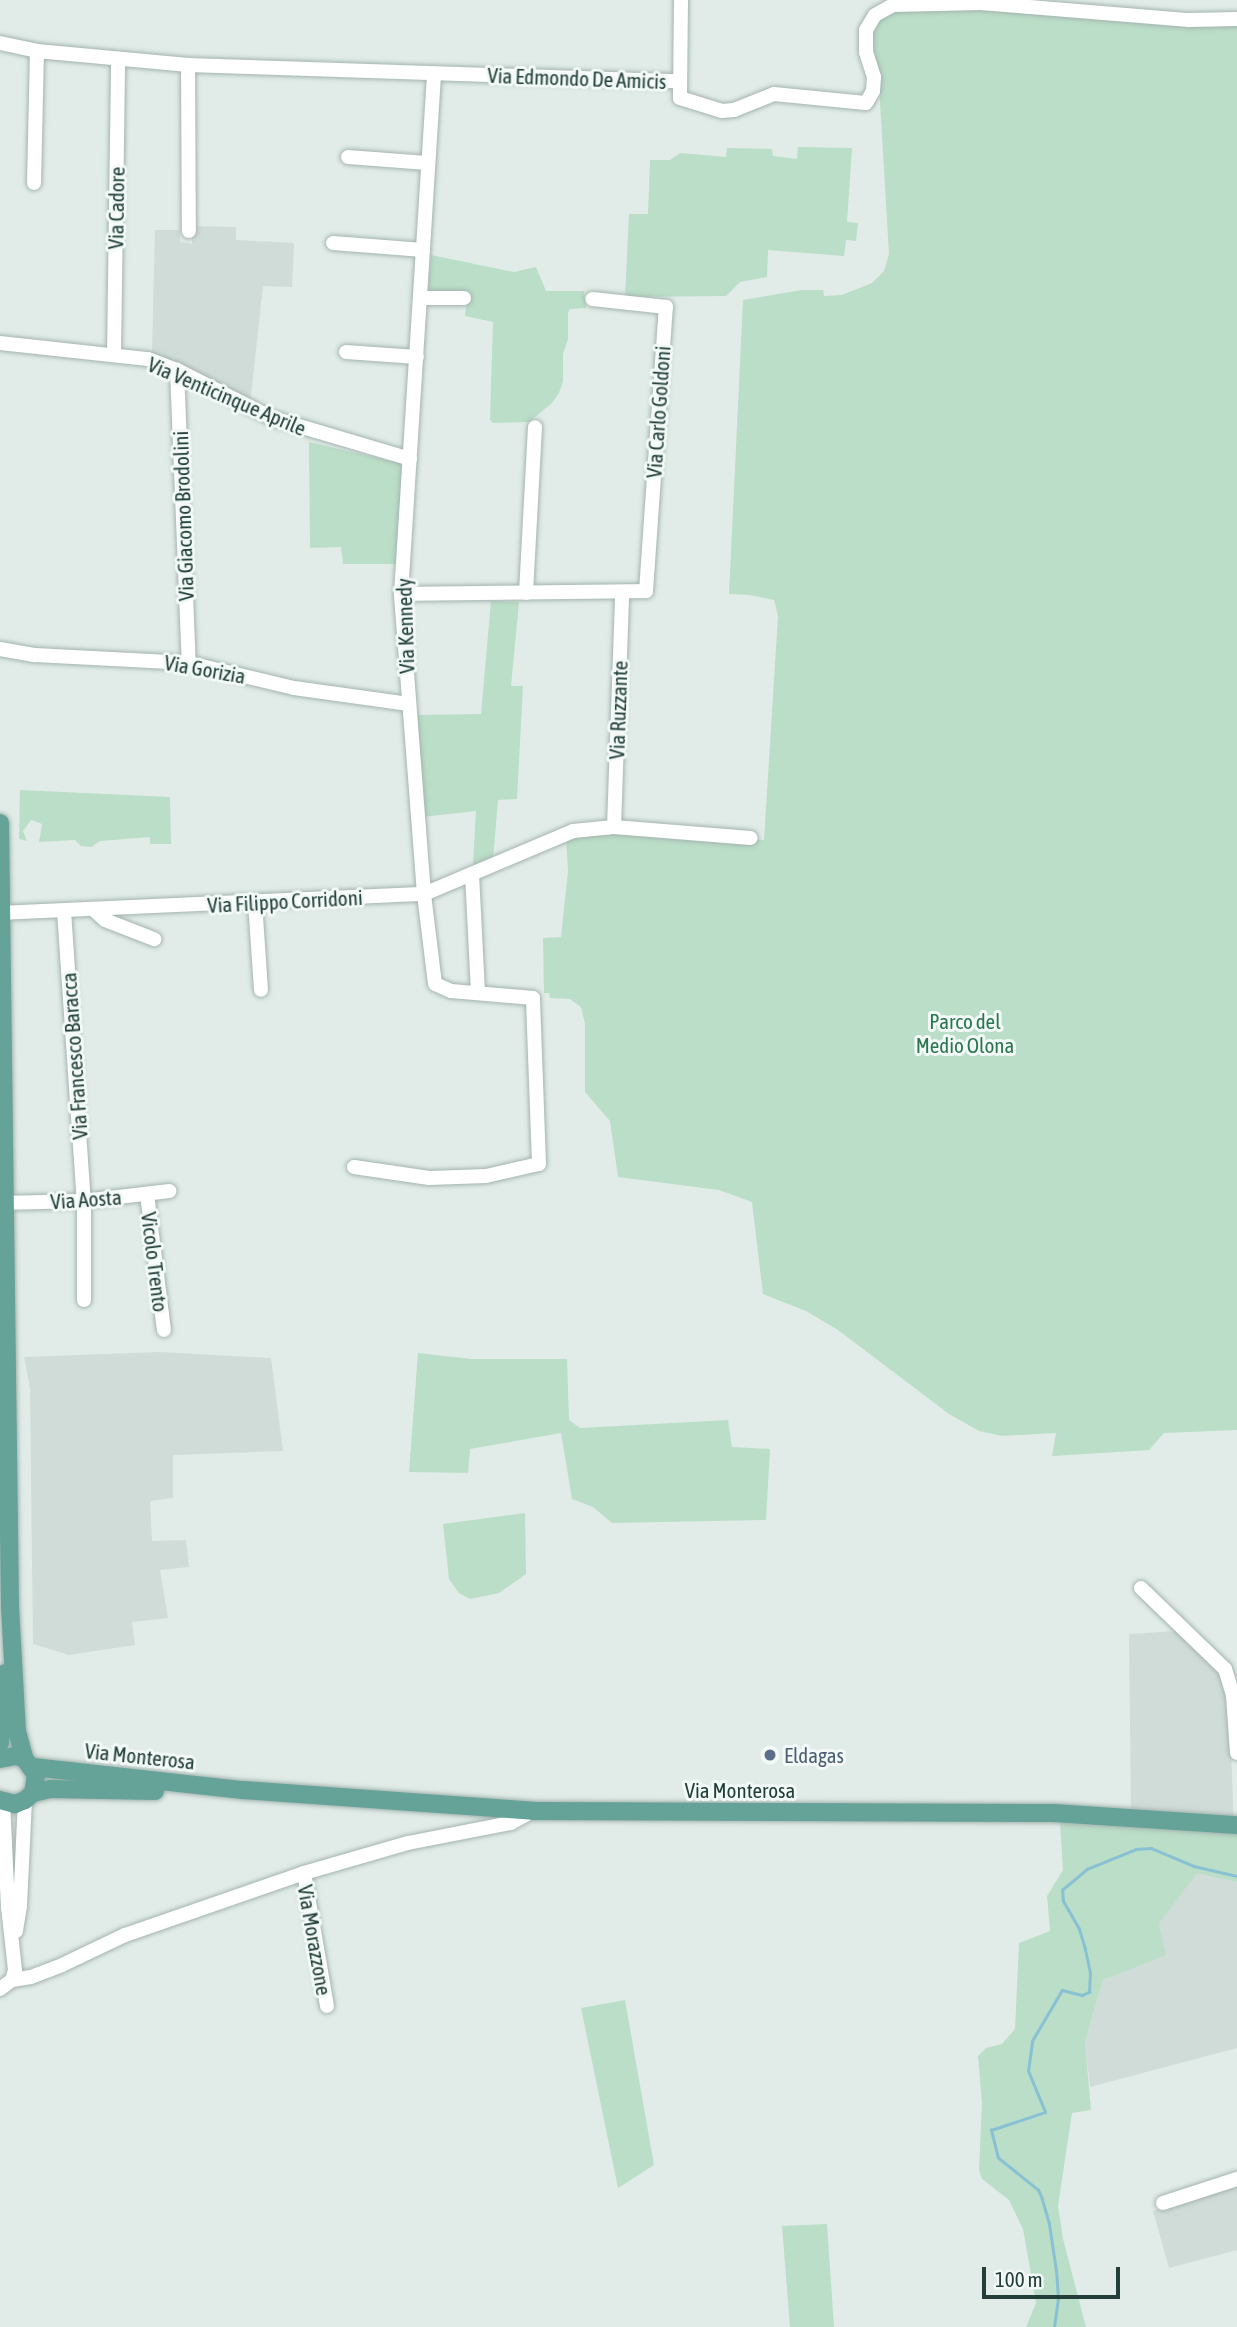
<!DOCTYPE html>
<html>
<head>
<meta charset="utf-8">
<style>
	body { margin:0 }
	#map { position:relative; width:1237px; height:2327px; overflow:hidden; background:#e1ece8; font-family:"Asap Condensed",sans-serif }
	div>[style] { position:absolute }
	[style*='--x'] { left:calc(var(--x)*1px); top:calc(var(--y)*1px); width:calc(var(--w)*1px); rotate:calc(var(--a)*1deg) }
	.built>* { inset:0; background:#d0dcd8 }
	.green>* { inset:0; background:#badec7 }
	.stream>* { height:2.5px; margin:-1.25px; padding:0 1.25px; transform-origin:1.25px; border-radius:1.25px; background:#88c1d3 }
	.roads { filter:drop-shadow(0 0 2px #a4b4b0) drop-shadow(0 0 2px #a4b4b0) }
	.minor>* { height:14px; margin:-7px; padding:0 7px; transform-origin:7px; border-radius:7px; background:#fff }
	.major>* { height:18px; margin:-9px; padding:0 9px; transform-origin:9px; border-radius:9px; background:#65a399 }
	.dots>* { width:19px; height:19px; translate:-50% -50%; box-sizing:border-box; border:4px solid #f2f9f6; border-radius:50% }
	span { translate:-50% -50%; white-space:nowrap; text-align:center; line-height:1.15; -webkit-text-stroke:6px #f2f9f6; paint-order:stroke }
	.street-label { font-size:21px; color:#213e39 }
	.park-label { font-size:21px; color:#2a764e }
	.service-label { font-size:21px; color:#4e5e75 }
	.left { translate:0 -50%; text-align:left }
	.scale { position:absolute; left:982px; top:2267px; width:138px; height:32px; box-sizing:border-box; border:4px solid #213e39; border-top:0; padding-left:9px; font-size:21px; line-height:24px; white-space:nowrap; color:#213e39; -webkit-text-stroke:5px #f2f9f6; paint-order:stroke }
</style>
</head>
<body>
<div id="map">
	<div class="built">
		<div style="clip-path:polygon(193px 226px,236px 227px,236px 240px,294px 243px,292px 287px,263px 286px,250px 404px,152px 353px,155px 230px,180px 230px,180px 242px,192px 244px)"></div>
		<div style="clip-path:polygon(160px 1352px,271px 1358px,283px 1451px,173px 1455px,173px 1498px,150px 1501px,152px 1541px,186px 1540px,189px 1567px,160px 1570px,168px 1618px,132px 1622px,135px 1645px,69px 1655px,33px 1644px,30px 1388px,24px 1357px)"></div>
		<div style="clip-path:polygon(1177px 1631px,1219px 1674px,1229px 1695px,1234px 1831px,1131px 1811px,1129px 1634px)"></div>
		<div style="clip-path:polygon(1197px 1872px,1237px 1882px,1237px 2048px,1090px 2087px,1085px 2042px,1103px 1980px,1165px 1955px,1159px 1924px)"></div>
		<div style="clip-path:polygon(1237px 2183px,1237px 2250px,1169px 2268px,1153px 2211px)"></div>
	</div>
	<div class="green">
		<div style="clip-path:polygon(900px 7px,1237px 22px,1237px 1430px,1164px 1433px,1149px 1450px,1052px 1456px,1056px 1433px,1002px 1436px,979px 1431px,949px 1414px,838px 1330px,806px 1311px,763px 1294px,752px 1202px,719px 1190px,618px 1177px,610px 1121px,585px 1092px,585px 1023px,581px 1007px,570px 999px,550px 998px,549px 993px,544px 993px,543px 938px,561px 937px,568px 871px,566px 837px,608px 832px,764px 840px,778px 616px,774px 600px,750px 595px,729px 594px,743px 300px,802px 290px,823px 290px,824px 296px,842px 295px,872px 283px,884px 271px,889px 254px,878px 68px,870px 28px,875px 17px)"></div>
		<div style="clip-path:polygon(798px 147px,852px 148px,847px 222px,858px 223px,856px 241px,846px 240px,844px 256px,768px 250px,767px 277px,740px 282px,726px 296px,625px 297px,629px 214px,648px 214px,650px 160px,670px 160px,680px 153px,726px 157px,727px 148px,772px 149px,773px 156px,797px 159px)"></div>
		<div style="clip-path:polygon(431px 255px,514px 272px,536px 267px,546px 291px,584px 291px,586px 308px,570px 309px,568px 313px,568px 339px,563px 354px,563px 381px,559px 393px,552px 403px,529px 422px,493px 423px,490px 420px,493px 322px,465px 316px,468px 293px,428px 293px)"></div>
		<div style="clip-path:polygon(309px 442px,399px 463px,403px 467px,396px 564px,343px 564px,341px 547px,310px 548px)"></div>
		<div style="clip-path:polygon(491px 601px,519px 602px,511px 686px,523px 686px,517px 799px,498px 800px,493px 859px,473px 865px,476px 811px,422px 817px,416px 715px,481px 714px)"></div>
		<div style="clip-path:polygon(20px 790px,170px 797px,171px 844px,150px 844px,150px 837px,100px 841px,91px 847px,81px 846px,75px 840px,39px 842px,42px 824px,31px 820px,23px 831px,27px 841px,19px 839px)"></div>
		<div style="clip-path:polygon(418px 1353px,471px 1359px,567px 1359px,569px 1420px,580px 1428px,728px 1420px,732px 1447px,770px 1449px,766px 1520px,612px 1523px,593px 1507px,572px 1499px,561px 1433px,470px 1449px,468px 1473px,409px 1472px)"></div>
		<div style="clip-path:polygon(525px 1513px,526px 1574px,499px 1593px,470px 1599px,459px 1593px,449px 1579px,443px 1524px)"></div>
		<div style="clip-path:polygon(1060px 1822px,1237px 1831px,1237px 1882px,1197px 1873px,1159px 1924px,1166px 1955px,1103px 1980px,1085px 2042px,1091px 2110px,1072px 2113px,1058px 2206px,1063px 2239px,1086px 2327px,1026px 2327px,1036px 2303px,1023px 2229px,1009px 2200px,982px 2179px,979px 2170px,982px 2103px,978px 2056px,986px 2048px,1002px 2044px,1015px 2029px,1019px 1943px,1050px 1931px,1047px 1896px,1063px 1870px)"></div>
		<div style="clip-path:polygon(625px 2000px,654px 2165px,618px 2188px,581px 2008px)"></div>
		<div style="clip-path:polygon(827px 2224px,834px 2327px,790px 2327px,782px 2226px)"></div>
	</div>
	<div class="stream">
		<div style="--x:1054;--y:2327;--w:29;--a:-82"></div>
		<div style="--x:1058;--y:2298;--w:27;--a:-94"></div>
		<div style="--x:1056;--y:2271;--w:48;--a:-98.5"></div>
		<div style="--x:1049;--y:2224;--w:26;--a:-106"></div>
		<div style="--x:1042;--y:2199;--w:10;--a:-114"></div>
		<div style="--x:1038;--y:2190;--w:51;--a:-141.3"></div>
		<div style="--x:998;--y:2158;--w:29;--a:-104"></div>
		<div style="--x:991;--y:2130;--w:57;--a:-18.4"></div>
		<div style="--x:1045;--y:2112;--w:44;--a:-112.5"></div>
		<div style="--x:1028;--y:2071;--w:30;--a:-82"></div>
		<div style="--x:1032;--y:2041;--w:59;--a:-59.5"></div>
		<div style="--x:1062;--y:1990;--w:21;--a:14"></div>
		<div style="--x:1082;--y:1995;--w:8;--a:-23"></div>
		<div style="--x:1089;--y:1992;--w:19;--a:-87"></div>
		<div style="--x:1090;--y:1973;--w:25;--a:-102"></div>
		<div style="--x:1085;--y:1949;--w:21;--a:-107"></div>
		<div style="--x:1079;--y:1929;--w:32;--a:-120"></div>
		<div style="--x:1063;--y:1901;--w:11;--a:-95"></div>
		<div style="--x:1062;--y:1890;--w:33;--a:-40"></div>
		<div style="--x:1087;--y:1869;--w:53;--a:-22.2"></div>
		<div style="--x:1136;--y:1849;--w:15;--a:-4"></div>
		<div style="--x:1151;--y:1848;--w:47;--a:22.7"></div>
		<div style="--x:1194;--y:1866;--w:44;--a:13.1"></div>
	</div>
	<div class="roads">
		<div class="minor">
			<div style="--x:681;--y:0;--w:98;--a:90.6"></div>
			<div style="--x:680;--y:98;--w:44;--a:17.2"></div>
			<div style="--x:722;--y:111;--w:12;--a:-5"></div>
			<div style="--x:734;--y:110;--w:43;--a:-21.8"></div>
			<div style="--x:774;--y:94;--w:92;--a:5.6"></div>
			<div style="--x:866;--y:103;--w:14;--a:-60"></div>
			<div style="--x:873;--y:91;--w:14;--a:-86"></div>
			<div style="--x:874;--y:77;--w:26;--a:-108"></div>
			<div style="--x:866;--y:52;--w:22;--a:-90"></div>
			<div style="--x:866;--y:30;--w:17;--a:-59"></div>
			<div style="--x:875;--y:15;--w:21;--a:-29"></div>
			<div style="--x:893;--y:5;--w:88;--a:-1.3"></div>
			<div style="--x:981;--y:3;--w:209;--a:4.7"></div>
			<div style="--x:1189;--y:20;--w:48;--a:-1.2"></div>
			<div style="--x:0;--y:43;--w:38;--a:12"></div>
			<div style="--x:37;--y:51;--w:152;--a:5.3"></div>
			<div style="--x:188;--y:65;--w:490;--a:1.9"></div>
			<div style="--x:188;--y:65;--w:166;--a:89.7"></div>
			<div style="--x:348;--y:157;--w:79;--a:4.3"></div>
			<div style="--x:34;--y:183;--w:132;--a:-88.7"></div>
			<div style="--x:333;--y:243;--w:90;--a:4.4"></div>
			<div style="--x:421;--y:298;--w:43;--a:0"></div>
			<div style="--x:0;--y:343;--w:149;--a:6.2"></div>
			<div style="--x:148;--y:359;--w:31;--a:21"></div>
			<div style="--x:177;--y:370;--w:106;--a:26.8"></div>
			<div style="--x:272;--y:418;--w:144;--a:16.5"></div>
			<div style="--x:346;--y:352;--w:71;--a:4"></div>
			<div style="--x:114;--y:355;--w:295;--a:-89.2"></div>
			<div style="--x:177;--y:370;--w:293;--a:87.7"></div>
			<div style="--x:526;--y:593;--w:166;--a:-86.9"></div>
			<div style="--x:401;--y:594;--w:245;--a:-0.7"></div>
			<div style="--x:646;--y:591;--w:285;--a:-86"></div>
			<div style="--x:666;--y:307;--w:74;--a:-173.8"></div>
			<div style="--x:0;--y:649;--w:36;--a:10"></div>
			<div style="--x:35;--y:655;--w:154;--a:3"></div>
			<div style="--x:189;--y:663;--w:108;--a:13.4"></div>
			<div style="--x:294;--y:688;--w:116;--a:7.9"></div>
			<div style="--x:614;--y:827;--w:234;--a:-88"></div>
			<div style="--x:472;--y:874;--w:119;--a:87.1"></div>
			<div style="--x:255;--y:902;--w:88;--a:86.1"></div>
			<div style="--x:94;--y:910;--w:15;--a:42"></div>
			<div style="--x:105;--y:920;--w:53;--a:21.2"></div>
			<div style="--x:64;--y:911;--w:291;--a:86.1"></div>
			<div style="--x:84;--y:1201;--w:99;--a:90"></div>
			<div style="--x:0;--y:913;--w:424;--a:-2.6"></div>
			<div style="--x:424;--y:894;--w:162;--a:-22.9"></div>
			<div style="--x:573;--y:831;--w:41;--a:-5.6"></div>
			<div style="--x:614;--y:827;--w:137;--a:4.6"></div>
			<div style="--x:354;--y:1167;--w:76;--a:8.3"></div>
			<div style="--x:429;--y:1178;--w:57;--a:-2"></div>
			<div style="--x:486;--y:1176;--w:54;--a:-12.8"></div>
			<div style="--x:539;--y:1164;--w:166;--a:-92.1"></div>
			<div style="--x:533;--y:998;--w:82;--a:-175.1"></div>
			<div style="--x:451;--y:991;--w:17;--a:-156"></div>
			<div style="--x:435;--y:984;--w:91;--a:-97"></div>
			<div style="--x:424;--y:894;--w:301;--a:-94.4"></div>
			<div style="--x:401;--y:594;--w:520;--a:-86.36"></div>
			<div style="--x:147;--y:1194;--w:137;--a:82.9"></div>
			<div style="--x:0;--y:1203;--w:84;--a:-1.4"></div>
			<div style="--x:84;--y:1201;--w:86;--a:-6.7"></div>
			<div style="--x:1141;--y:1588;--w:117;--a:44"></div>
			<div style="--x:1225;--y:1669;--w:27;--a:73"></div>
			<div style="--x:1233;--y:1695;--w:58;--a:86.1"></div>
			<div style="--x:304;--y:1873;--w:135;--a:80.2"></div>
			<div style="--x:16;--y:1931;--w:25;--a:-81"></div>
			<div style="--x:20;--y:1906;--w:106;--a:-87.3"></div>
			<div style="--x:12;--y:1980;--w:19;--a:-9"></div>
			<div style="--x:31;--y:1977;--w:33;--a:-21"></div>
			<div style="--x:62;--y:1965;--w:70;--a:-25.5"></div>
			<div style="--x:125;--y:1935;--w:189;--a:-19.1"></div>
			<div style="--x:304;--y:1873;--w:108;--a:-16.1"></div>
			<div style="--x:408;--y:1843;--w:105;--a:-11"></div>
			<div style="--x:511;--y:1823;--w:25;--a:-29"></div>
			<div style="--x:0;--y:1989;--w:15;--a:-37"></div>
			<div style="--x:12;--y:1980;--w:10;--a:-73"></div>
			<div style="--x:15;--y:1970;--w:63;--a:-96.3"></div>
			<div style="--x:8;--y:1907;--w:105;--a:-92.7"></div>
			<div style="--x:1163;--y:2203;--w:78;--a:-18"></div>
		</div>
		<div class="major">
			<div style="--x:0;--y:823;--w:784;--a:89.27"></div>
			<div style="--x:10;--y:1607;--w:124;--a:86.8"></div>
			<div style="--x:17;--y:1731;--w:28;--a:75"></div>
			<div style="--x:0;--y:1743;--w:70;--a:-85.9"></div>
			<div style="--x:0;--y:1759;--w:16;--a:-11"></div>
			<div style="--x:16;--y:1756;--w:8;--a:14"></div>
			<div style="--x:24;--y:1758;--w:21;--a:55"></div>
			<div style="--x:36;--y:1775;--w:18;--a:99"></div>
			<div style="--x:33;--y:1793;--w:11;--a:139"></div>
			<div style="--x:25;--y:1800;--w:11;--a:158"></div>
			<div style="--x:15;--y:1804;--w:16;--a:-165"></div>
			<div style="--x:33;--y:1767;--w:211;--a:6.3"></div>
			<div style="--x:243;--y:1790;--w:291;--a:4.1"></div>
			<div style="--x:533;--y:1811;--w:521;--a:0.22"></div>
			<div style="--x:1054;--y:1813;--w:183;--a:3.8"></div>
			<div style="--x:33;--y:1793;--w:17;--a:-13"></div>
			<div style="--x:50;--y:1789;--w:105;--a:1.1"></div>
		</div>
	</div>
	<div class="dots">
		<div style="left:770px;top:1755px;background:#5c6f8a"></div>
	</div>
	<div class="street-label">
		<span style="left:577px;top:78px;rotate:2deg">Via Edmondo De Amicis</span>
		<span style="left:116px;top:208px;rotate:-89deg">Via Cadore</span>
		<span style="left:227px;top:396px;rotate:23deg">Via Venticinque Aprile</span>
		<span style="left:658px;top:412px;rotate:-86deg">Via Carlo Goldoni</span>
		<span style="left:183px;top:516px;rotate:-92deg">Via Giacomo Brodolini</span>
		<span style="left:405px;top:626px;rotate:-92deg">Via Kennedy</span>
		<span style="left:205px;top:669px;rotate:10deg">Via Gorizia</span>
		<span style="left:618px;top:710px;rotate:-88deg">Via Ruzzante</span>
		<span style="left:285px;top:901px;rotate:-3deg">Via Filippo Corridoni</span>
		<span style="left:74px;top:1056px;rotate:-94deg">Via Francesco Baracca</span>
		<span style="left:86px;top:1199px;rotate:-4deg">Via Aosta</span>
		<span style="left:155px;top:1262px;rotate:83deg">Vicolo Trento</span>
		<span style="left:140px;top:1756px;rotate:6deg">Via Monterosa</span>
		<span style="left:740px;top:1790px">Via Monterosa</span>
		<span style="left:315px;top:1940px;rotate:80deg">Via Morazzone</span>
	</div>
	<div class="park-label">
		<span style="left:965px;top:1033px">Parco del<br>Medio Olona</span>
	</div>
	<div class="service-label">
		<span class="left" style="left:784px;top:1755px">Eldagas</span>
	</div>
	<div class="scale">100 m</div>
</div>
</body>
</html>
